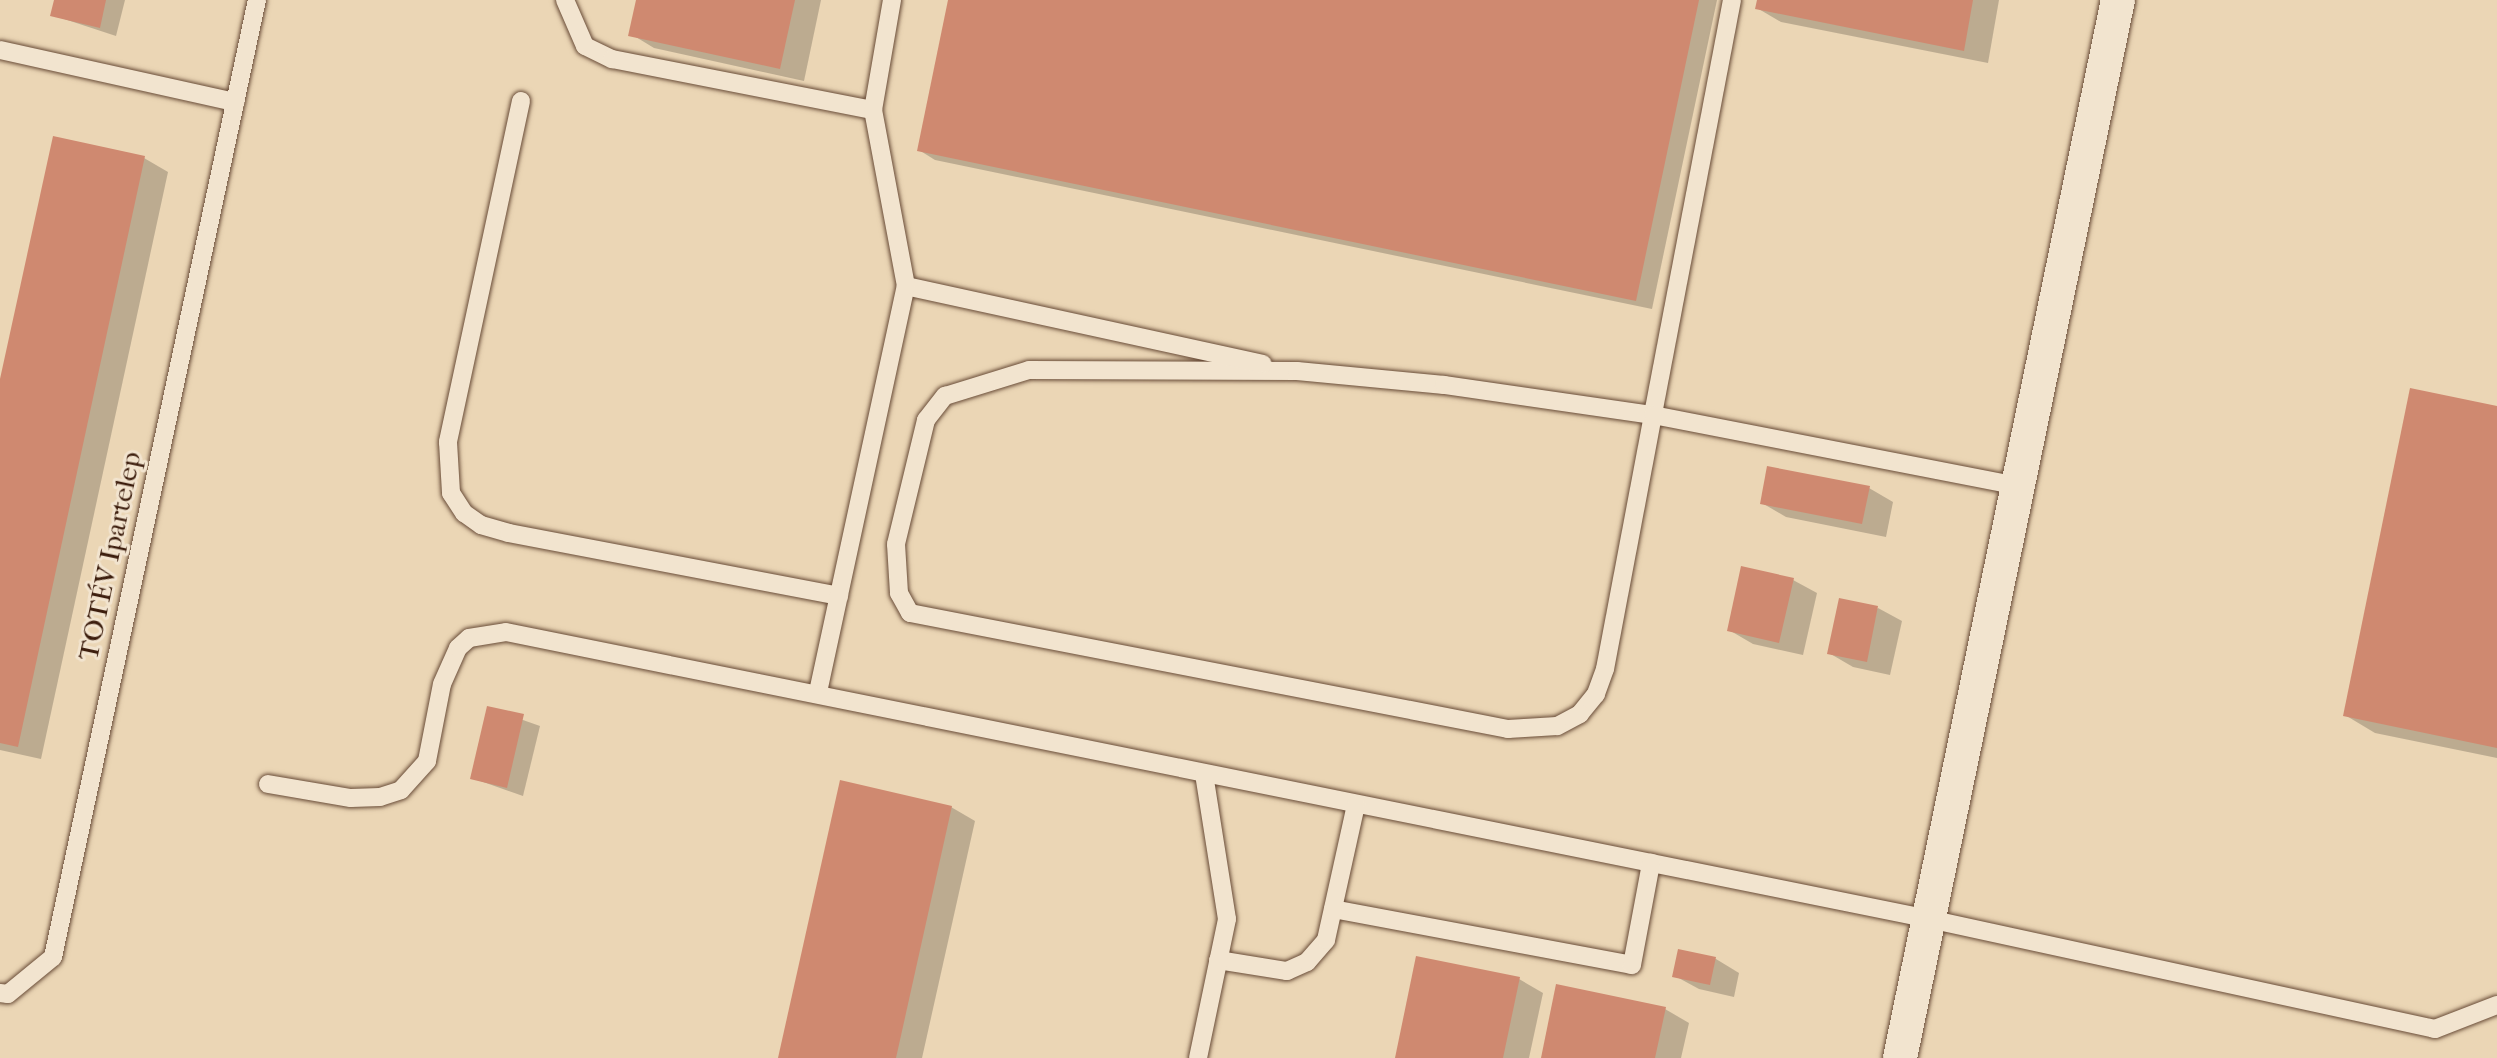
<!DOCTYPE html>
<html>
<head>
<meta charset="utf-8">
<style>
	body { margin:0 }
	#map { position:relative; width:2497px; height:1058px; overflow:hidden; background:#ebd6b5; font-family:"IM FELL French Canon",serif }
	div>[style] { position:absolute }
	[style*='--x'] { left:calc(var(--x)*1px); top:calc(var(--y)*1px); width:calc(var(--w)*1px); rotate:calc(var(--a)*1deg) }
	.shadow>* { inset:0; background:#0003 }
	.building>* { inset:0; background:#cf8970 }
	.roads { filter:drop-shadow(0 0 2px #684b37) drop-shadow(0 0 2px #684b37) }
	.service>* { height:18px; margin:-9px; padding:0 9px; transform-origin:9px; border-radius:9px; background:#f2e4cf }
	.minor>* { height:34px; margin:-17px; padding:0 17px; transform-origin:17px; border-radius:17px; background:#f2e4cf }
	span { translate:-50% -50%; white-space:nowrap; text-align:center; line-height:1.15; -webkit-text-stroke:6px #f2e4cf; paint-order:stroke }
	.street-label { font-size:28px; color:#3c1d0d }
</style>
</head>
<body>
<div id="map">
	<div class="shadow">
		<div style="clip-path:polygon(56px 0,125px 0,116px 36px,52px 15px)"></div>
		<div style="clip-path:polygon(638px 0,821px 0,804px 81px,654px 48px,631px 34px)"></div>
		<div style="clip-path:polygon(950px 0,1717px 0,1652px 309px,935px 160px,919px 150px)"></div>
		<div style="clip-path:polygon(1759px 0,1999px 0,1988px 63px,1781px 22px,1757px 8px)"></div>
		<div style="clip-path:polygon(144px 158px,168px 172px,41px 759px,0 750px,0 389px)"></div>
		<div style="clip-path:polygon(2497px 408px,2497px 758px,2375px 733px,2345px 715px)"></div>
		<div style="clip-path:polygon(1869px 488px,1893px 502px,1886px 537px,1786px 517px,1762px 503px)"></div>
		<div style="clip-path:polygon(1793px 580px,1817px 593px,1803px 655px,1753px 644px,1729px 630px)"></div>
		<div style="clip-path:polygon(1878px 608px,1902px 621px,1890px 675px,1853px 667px,1829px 653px)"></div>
		<div style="clip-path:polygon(489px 708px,540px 726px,523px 796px,472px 778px)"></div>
		<div style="clip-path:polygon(951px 807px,975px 821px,922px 1058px,780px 1058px)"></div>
		<div style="clip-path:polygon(1680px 951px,1716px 959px,1739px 973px,1734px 997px,1699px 989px,1675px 976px)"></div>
		<div style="clip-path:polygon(1519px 979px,1543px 993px,1529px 1058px,1397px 1058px)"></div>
		<div style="clip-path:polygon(1665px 1009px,1689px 1023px,1681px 1058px,1543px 1058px)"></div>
	</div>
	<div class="building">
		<div style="clip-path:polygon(54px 0,106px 0,100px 28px,50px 16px)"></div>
		<div style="clip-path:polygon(636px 0,795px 0,780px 69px,628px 36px)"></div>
		<div style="clip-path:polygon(948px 0,1699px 0,1636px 301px,917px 151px)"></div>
		<div style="clip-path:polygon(1757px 0,1973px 0,1964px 51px,1755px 9px)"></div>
		<div style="clip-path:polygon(53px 136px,145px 156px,18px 747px,0 743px,0 379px)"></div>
		<div style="clip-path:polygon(2410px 388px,2497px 406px,2497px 748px,2343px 716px)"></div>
		<div style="clip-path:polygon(1767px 466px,1870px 486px,1862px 524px,1760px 504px)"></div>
		<div style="clip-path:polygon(1741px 566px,1794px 578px,1779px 643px,1727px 631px)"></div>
		<div style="clip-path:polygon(1839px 598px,1878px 606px,1867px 662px,1827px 654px)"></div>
		<div style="clip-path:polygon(487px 706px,524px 714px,507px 788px,470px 779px)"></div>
		<div style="clip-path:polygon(840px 780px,952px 806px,896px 1058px,778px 1058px)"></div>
		<div style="clip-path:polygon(1678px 949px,1716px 957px,1710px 985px,1672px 977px)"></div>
		<div style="clip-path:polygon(1416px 956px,1520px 977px,1503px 1058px,1395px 1058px)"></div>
		<div style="clip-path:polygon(1556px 984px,1666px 1007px,1655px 1058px,1541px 1058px)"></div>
	</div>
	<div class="roads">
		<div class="service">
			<div style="--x:565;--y:0;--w:50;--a:66.5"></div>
			<div style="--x:585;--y:46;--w:30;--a:26"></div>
			<div style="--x:612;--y:59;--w:266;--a:11.1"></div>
			<div style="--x:1732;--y:0;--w:422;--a:100.8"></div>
			<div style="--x:1653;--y:415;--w:258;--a:100.7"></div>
			<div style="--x:1605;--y:669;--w:27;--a:110"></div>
			<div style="--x:1596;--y:694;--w:26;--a:129"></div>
			<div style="--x:1580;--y:714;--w:26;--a:152"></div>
			<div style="--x:1557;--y:726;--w:49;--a:176.5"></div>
			<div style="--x:1508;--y:729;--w:609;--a:-169.02"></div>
			<div style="--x:910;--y:613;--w:23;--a:-119"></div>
			<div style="--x:899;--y:593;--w:49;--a:-93.5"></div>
			<div style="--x:896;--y:544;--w:128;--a:-76.4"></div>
			<div style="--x:926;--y:420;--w:31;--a:-52"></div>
			<div style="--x:945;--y:396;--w:88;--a:-17.2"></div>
			<div style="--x:1029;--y:370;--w:268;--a:0.2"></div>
			<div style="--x:1297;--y:371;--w:148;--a:5.4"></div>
			<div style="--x:1444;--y:385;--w:211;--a:8.2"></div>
			<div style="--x:1653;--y:415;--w:371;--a:11"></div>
			<div style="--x:0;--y:50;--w:241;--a:12.5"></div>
			<div style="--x:521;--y:101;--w:349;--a:102.1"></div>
			<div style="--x:448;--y:442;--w:51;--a:86.6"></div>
			<div style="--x:451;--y:493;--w:24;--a:57"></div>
			<div style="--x:464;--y:513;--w:21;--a:35"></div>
			<div style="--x:481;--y:525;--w:29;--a:16"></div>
			<div style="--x:509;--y:533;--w:336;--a:10.8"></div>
			<div style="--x:906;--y:286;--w:365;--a:12.3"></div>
			<div style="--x:818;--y:692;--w:415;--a:-77.8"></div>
			<div style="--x:906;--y:286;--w:179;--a:-100.6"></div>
			<div style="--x:873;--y:110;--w:112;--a:-80.2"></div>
			<div style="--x:268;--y:784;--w:84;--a:9.6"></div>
			<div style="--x:351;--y:798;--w:29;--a:-2"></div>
			<div style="--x:380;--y:797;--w:22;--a:-18"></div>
			<div style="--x:401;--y:790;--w:39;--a:-48"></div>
			<div style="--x:427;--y:761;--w:78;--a:-79"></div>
			<div style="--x:442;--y:684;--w:39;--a:-66"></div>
			<div style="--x:458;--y:648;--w:15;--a:-42"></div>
			<div style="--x:469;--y:638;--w:37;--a:-9"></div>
			<div style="--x:506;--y:632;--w:1452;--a:11.4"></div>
			<div style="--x:1929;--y:919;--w:518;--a:12.26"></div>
			<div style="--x:2435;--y:1029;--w:66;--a:-21.2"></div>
			<div style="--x:1333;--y:909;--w:304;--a:10.6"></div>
			<div style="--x:1632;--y:965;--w:104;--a:-79.4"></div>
			<div style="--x:1218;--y:960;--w:70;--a:9.1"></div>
			<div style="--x:1287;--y:971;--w:22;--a:-24"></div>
			<div style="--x:1307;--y:962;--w:29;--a:-49"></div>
			<div style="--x:1326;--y:940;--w:138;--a:-77.5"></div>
			<div style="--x:0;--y:993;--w:8;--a:7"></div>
			<div style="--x:8;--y:994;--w:58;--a:-39.4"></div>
			<div style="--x:53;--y:957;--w:979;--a:-77.97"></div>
			<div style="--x:1198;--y:1058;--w:142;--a:-78.2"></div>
			<div style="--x:1227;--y:919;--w:147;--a:-99"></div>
		</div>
		<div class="minor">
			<div style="--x:1900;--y:1058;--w:1080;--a:-78.36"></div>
		</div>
	</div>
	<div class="street-label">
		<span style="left:110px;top:556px;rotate:-78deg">TOTÉV Ipartelep</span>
	</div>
</div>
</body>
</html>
